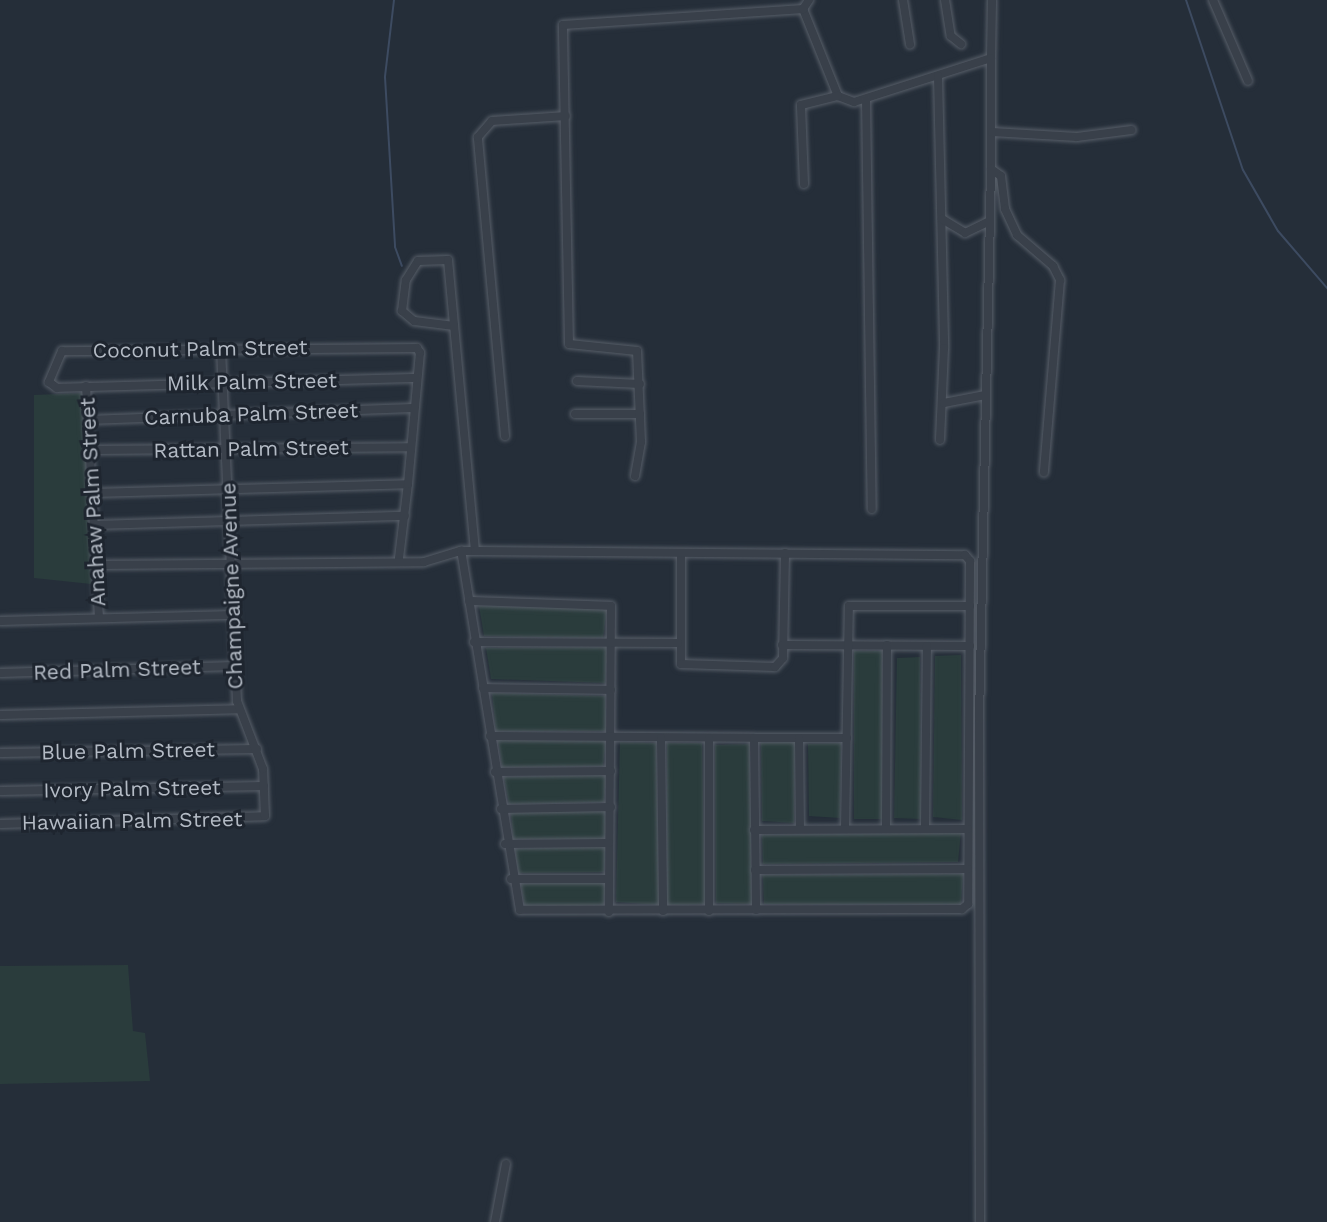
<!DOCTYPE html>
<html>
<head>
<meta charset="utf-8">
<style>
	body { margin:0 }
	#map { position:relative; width:1327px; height:1222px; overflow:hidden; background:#252e39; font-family:"Work Sans",sans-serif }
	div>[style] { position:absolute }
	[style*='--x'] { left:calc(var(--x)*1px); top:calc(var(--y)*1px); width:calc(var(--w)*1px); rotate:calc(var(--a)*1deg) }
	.green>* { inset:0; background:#2a3c3c }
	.stream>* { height:2px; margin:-1px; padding:0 1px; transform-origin:1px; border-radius:1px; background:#3d4b61 }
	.roads { filter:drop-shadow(0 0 2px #575e68) drop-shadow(0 0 2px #575e68) }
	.street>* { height:8px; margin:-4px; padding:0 4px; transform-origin:4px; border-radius:4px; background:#39404a }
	span { translate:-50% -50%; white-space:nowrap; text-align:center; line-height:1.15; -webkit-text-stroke:6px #1e252f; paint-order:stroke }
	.street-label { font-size:21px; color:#b4bbc5 }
</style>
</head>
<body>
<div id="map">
	<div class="green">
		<div style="clip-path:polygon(83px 393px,91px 584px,34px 578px,34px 395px)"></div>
		<div style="clip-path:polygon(479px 606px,607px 609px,603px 638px,484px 636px)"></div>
		<div style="clip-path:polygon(608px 647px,605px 683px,491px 679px,486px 648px)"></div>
		<div style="clip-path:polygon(854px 651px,882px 651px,882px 819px,854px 819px)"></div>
		<div style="clip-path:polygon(961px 655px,962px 820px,933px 817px,935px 656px)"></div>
		<div style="clip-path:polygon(920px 657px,921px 819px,894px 818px,897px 658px)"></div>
		<div style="clip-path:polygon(492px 693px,605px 696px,607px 731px,496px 731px)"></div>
		<div style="clip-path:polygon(498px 740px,606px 741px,603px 766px,502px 767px)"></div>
		<div style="clip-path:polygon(620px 742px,656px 743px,659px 905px,616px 902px)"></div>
		<div style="clip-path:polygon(795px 742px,794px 823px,762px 821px,761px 743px)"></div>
		<div style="clip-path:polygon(667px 743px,702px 743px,705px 904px,667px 905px)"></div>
		<div style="clip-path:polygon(841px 743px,840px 818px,809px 816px,808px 744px)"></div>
		<div style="clip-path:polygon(750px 744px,752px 904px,716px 903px,715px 745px)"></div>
		<div style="clip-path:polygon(607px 775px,604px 802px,509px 804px,504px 777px)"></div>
		<div style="clip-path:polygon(608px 811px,605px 839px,513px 839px,511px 812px)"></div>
		<div style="clip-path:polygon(961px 832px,958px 862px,763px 864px,762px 835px)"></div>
		<div style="clip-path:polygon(606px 846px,604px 872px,518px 873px,515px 849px)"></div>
		<div style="clip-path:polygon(963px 874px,961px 904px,764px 904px,763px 875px)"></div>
		<div style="clip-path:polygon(605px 882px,604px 906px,525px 907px,521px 884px)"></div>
		<div style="clip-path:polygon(128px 965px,133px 1031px,145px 1033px,150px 1081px,0 1084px,0 966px)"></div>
	</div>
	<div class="stream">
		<div style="--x:394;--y:0;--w:78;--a:96.7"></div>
		<div style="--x:385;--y:77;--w:170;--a:86.6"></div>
		<div style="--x:395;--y:247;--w:20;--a:70"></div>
		<div style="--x:1186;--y:0;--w:179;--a:71.5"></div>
		<div style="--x:1243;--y:170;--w:70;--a:60.2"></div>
		<div style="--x:1278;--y:231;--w:75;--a:49.3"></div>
	</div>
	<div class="roads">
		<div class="street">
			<div style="--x:903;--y:0;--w:45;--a:81"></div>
			<div style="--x:945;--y:0;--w:36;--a:81"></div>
			<div style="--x:951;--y:36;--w:13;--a:39"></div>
			<div style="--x:1213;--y:0;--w:88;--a:66.6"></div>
			<div style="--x:803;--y:9;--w:94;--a:68.1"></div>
			<div style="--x:838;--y:96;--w:17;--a:21"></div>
			<div style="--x:854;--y:102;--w:144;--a:-17.8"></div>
			<div style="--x:991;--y:58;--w:58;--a:-89"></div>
			<div style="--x:991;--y:58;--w:111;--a:90"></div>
			<div style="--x:991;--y:169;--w:12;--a:35"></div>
			<div style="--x:1001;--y:176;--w:33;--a:83"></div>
			<div style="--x:1005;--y:209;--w:29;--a:65"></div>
			<div style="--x:1017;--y:235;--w:48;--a:40.7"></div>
			<div style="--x:1053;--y:266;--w:16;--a:63"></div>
			<div style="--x:1060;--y:280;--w:193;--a:94.8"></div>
			<div style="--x:938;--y:76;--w:272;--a:88.7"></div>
			<div style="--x:944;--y:348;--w:92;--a:92.5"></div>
			<div style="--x:866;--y:99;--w:410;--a:89.2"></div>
			<div style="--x:992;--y:132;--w:85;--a:3.4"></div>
			<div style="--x:1077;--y:137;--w:55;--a:-7.3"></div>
			<div style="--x:804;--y:184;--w:79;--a:-92.2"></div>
			<div style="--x:801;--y:105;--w:38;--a:-14"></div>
			<div style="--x:942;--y:219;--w:27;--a:31"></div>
			<div style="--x:965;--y:233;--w:25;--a:-26"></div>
			<div style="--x:454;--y:326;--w:40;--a:-172.9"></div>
			<div style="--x:414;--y:321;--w:16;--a:-140"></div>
			<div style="--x:402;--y:311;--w:31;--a:-83"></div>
			<div style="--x:406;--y:280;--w:22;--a:-58"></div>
			<div style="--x:418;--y:261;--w:30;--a:-2"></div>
			<div style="--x:448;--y:260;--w:292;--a:84.7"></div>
			<div style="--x:577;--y:381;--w:63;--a:2.7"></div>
			<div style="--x:86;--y:386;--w:231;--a:86.8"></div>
			<div style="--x:944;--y:403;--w:42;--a:-11"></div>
			<div style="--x:575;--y:414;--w:65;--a:0"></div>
			<div style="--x:88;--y:420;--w:325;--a:-2.1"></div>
			<div style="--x:505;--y:436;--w:300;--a:-95.2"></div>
			<div style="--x:478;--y:137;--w:21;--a:-49"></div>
			<div style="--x:492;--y:121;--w:74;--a:-3.9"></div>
			<div style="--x:91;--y:450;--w:320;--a:-0.5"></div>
			<div style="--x:635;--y:476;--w:35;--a:-80"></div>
			<div style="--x:641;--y:442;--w:91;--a:-92.5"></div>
			<div style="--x:637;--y:351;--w:68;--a:-174.1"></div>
			<div style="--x:569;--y:344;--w:319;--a:-91.1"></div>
			<div style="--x:563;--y:25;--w:241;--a:-3.8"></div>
			<div style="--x:803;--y:9;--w:11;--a:-56"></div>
			<div style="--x:93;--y:493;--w:315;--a:-1.6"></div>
			<div style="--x:95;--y:525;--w:310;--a:-1.7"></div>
			<div style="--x:681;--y:553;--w:111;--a:90"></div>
			<div style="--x:681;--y:664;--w:94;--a:1.8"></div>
			<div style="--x:775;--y:667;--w:12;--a:-48"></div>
			<div style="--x:783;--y:658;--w:105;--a:-88.9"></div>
			<div style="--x:399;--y:558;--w:75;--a:-83.1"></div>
			<div style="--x:408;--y:484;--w:132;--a:-84.8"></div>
			<div style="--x:420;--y:353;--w:6;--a:-121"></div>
			<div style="--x:417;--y:348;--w:355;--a:179.5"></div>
			<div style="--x:62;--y:351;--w:34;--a:113"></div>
			<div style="--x:49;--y:382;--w:10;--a:37"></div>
			<div style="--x:57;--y:388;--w:360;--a:-1.6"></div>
			<div style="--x:96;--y:565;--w:328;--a:-0.5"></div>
			<div style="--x:424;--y:562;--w:39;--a:-17"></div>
			<div style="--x:461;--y:551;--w:14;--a:0"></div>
			<div style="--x:475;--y:551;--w:490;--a:0.5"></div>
			<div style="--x:965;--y:555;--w:8;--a:50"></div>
			<div style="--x:970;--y:561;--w:343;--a:90.3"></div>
			<div style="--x:968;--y:904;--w:8;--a:140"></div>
			<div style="--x:962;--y:909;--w:442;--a:179.9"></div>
			<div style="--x:520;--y:910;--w:364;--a:-99.3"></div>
			<div style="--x:469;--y:601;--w:142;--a:2"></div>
			<div style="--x:611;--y:606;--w:306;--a:90.4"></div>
			<div style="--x:0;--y:621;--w:234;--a:-1.5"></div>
			<div style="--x:474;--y:642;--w:204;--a:0.3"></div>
			<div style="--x:782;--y:645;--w:188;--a:0.3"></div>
			<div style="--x:0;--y:673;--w:235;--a:-1.7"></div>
			<div style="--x:483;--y:688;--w:128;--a:0.9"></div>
			<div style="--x:0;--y:715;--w:239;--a:-1.4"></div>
			<div style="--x:490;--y:736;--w:264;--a:0.4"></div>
			<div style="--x:754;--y:738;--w:172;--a:89.3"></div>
			<div style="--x:661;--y:738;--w:173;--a:89.3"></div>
			<div style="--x:709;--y:738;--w:173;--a:90"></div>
			<div style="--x:754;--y:738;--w:93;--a:0"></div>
			<div style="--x:799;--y:738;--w:91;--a:89.4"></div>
			<div style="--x:0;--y:753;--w:257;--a:-0.9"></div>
			<div style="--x:495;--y:772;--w:116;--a:-0.5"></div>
			<div style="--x:0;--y:791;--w:264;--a:-1.1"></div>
			<div style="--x:501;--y:809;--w:110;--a:-1"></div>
			<div style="--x:0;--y:824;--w:265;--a:-1.7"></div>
			<div style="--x:265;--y:816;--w:47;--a:-92.4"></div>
			<div style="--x:263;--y:769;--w:73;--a:-110.9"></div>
			<div style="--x:237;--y:701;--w:352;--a:-92.6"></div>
			<div style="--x:845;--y:828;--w:222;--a:-89"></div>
			<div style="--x:849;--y:606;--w:121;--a:0"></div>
			<div style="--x:886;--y:828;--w:183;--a:-89.7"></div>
			<div style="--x:925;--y:828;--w:182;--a:-89.4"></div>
			<div style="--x:754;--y:830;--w:214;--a:-0.3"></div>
			<div style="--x:505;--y:844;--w:104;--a:-0.6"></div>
			<div style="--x:755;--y:870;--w:213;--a:-0.3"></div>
			<div style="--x:511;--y:879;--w:98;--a:0"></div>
			<div style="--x:495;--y:1222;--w:59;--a:-79.3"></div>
			<div style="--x:980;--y:1222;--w:503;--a:-90.11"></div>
			<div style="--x:979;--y:719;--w:550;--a:-88.75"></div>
		</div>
	</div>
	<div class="street-label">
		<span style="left:200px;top:349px;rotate:-1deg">Coconut Palm Street</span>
		<span style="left:252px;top:382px;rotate:-1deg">Milk Palm Street</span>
		<span style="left:251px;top:414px;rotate:-2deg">Carnuba Palm Street</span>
		<span style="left:251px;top:449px;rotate:-1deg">Rattan Palm Street</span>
		<span style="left:93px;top:502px;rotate:-93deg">Anahaw Palm Street</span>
		<span style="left:232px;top:586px;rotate:-92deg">Champaigne Avenue</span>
		<span style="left:117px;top:670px;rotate:-2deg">Red Palm Street</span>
		<span style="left:128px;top:751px;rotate:-1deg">Blue Palm Street</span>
		<span style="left:132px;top:789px;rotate:-1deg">Ivory Palm Street</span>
		<span style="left:132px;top:821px;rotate:-1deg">Hawaiian Palm Street</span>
	</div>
</div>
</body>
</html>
